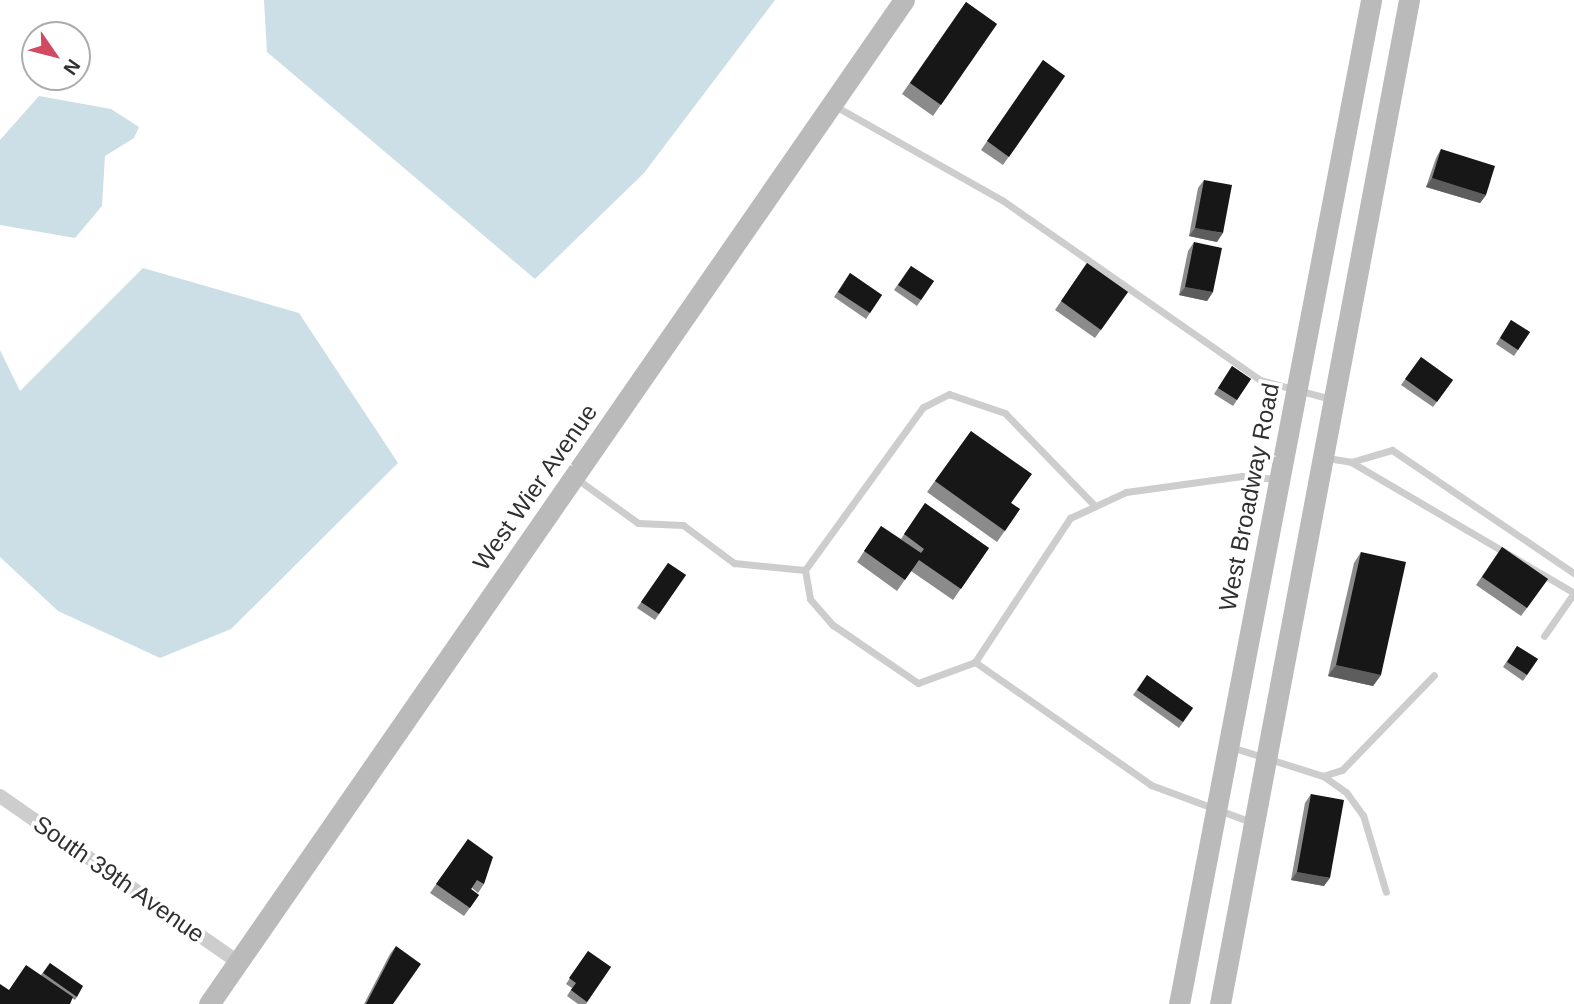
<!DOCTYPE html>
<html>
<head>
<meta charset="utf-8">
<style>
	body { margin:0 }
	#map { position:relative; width:1574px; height:1004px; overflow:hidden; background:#fff; font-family:Arial,sans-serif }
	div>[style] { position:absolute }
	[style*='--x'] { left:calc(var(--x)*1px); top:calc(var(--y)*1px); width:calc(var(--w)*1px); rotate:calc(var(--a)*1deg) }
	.water>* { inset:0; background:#ccdfe6 }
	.lane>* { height:7px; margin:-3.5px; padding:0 3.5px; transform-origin:3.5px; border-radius:3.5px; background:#cdcdcd }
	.street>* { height:14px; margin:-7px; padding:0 7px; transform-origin:7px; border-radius:7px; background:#cdcdcd }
	.secondary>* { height:21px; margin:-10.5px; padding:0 10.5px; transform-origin:10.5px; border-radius:10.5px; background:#bababa }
	.wall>* { inset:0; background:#8b8b8b }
	.shaded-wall>* { inset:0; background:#5d5d5d }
	.building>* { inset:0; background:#171717 }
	span { translate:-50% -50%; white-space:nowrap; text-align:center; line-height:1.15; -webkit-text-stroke:7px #fff; paint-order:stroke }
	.street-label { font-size:24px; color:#303030 }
	.north { position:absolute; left:21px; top:21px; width:70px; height:70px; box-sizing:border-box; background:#fff; border:2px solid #acacac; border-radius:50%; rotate:125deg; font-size:19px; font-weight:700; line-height:28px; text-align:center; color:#303030 }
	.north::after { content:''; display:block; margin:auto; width:24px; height:32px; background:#d04a61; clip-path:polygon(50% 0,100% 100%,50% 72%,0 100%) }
</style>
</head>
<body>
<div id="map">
	<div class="water">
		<div style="clip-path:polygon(264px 0,775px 0,644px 173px,535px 279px,267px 52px)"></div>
		<div style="clip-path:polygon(39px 96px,111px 109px,139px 127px,134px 138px,105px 156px,102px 206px,75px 238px,0 225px,0 140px)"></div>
		<div style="clip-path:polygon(143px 268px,299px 313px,398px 463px,231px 629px,160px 658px,58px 611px,0 557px,0 350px,20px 391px)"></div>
	</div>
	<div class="lane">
		<div style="--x:835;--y:106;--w:192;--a:29.4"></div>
		<div style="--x:1002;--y:200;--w:315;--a:34.9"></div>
		<div style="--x:1260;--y:380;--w:73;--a:15"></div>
		<div style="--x:1327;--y:458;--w:24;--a:9"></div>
		<div style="--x:1351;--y:462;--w:43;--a:-16.3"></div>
		<div style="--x:1392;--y:450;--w:220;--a:34.1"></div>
		<div style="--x:1351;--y:462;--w:259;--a:30.4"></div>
		<div style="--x:577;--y:479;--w:75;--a:35.8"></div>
		<div style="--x:638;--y:523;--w:45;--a:2.5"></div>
		<div style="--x:683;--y:525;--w:64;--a:36.7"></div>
		<div style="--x:734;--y:563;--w:71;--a:5.6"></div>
		<div style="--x:1095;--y:506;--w:129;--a:-134.1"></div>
		<div style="--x:1005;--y:413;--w:59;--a:-161.3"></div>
		<div style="--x:949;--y:394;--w:29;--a:153"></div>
		<div style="--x:923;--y:407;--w:201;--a:125.9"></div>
		<div style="--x:805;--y:570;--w:29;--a:80"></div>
		<div style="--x:810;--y:599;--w:35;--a:49"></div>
		<div style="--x:833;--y:625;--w:103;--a:34.3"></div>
		<div style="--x:918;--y:683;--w:61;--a:-20.2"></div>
		<div style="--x:975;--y:662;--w:173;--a:-56.6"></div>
		<div style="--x:1070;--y:518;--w:62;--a:-24.9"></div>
		<div style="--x:1126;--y:492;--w:117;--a:-7.9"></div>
		<div style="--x:1242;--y:476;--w:36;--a:5"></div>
		<div style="--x:1544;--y:636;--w:52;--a:-55.1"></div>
		<div style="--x:975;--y:662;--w:215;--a:34.9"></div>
		<div style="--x:1151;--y:785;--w:107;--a:20.3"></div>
		<div style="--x:1231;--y:747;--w:96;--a:17.5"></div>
		<div style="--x:1323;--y:776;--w:28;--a:35"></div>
		<div style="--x:1346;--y:792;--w:29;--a:54"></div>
		<div style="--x:1363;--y:815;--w:80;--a:73.4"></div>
		<div style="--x:1323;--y:776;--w:20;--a:-18"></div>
		<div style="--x:1342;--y:770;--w:132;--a:-45.9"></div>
	</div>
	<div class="street">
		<div style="--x:0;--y:796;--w:290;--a:34.9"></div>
	</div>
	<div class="secondary">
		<div style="--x:209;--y:1004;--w:1221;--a:-55.31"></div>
		<div style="--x:1179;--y:1004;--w:1022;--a:-79.17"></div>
		<div style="--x:1220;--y:1004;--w:1022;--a:-79.34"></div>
	</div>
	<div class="wall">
		<div style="clip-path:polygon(966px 2px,997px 24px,933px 116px,902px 94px)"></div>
		<div style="clip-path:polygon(1043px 60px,1065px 76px,1003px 165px,981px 150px)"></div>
		<div style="clip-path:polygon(1441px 149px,1486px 195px,1480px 203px,1426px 187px,1436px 158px)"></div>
		<div style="clip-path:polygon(1204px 180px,1217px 242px,1189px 236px,1198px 188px)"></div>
		<div style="clip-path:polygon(1194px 242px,1213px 292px,1207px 301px,1179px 295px,1188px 251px)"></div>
		<div style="clip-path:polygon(1087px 263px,1128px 292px,1095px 338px,1055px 310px)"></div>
		<div style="clip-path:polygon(911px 266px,934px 281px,917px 306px,894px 290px)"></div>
		<div style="clip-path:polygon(850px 273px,882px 295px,866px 319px,834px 297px)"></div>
		<div style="clip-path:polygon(1511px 320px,1530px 332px,1514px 356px,1496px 344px)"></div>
		<div style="clip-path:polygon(1421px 357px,1453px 380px,1433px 407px,1401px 385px)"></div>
		<div style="clip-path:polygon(1232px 366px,1251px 379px,1233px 406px,1214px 394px)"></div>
		<div style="clip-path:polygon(971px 431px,1011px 503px,1020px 509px,997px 542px,927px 492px)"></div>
		<div style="clip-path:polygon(925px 503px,989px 548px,953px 600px,911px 571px,897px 591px,857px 562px,881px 526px,901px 539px)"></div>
		<div style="clip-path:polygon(1502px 547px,1548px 579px,1521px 616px,1476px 585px)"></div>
		<div style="clip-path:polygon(1361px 552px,1381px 675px,1373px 686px,1328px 676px,1354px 563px)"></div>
		<div style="clip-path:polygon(668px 563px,686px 575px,655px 620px,637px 608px)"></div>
		<div style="clip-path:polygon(1517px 646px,1538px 659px,1523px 681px,1503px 667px)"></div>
		<div style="clip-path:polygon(1147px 675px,1193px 708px,1179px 728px,1133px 695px)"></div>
		<div style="clip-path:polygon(1311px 794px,1324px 886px,1291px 880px,1305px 803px)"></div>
		<div style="clip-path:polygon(468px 839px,484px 884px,478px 893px,472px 888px,471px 889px,479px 895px,464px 916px,430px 893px)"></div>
		<div style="clip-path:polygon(396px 946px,393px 1004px,364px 1004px,390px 954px)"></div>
		<div style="clip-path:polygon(588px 951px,611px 967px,586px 1004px,578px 1004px,567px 996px,572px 988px,566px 984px)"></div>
		<div style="clip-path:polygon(50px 963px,77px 997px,75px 1000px,72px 998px,9px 990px,41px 975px)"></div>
	</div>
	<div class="shaded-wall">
		<div style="clip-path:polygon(1432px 178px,1486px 195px,1480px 203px,1426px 187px)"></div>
		<div style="clip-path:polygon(1195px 228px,1223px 233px,1217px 242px,1189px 236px)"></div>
		<div style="clip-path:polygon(1185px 287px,1213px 292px,1207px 301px,1179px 295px)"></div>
		<div style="clip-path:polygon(1336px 665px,1381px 675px,1373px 686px,1328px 676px)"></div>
		<div style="clip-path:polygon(1297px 872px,1330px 878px,1324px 886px,1291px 880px)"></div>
	</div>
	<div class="building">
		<div style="clip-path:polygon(966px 2px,997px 24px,941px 105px,910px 83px)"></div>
		<div style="clip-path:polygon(1043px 60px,1065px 76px,1009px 157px,987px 141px)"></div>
		<div style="clip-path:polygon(1441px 149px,1495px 166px,1486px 195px,1432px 178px)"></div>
		<div style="clip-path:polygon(1204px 180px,1232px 185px,1223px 233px,1195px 228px)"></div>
		<div style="clip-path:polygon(1194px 242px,1222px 248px,1213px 292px,1185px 287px)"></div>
		<div style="clip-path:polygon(1087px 263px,1128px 292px,1101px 330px,1061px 301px)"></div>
		<div style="clip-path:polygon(911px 266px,934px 281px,921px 300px,898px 285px)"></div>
		<div style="clip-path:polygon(850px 273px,882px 295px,870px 313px,838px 292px)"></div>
		<div style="clip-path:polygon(1511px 320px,1530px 332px,1518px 350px,1500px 338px)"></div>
		<div style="clip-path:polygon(1421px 357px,1453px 380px,1437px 402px,1405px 379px)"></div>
		<div style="clip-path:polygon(1232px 366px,1251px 379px,1237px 400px,1218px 388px)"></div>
		<div style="clip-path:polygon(971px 431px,1032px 474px,1011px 503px,1020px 509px,1005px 531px,935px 481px)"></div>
		<div style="clip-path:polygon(925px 503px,989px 548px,961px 589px,919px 560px,905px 580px,864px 551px,881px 526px,921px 553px,924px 549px,904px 534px)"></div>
		<div style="clip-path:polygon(1502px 547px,1548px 579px,1527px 608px,1482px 577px)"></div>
		<div style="clip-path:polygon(1361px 552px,1406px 562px,1381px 675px,1336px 665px)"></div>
		<div style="clip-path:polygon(668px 563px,686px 575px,659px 614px,641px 602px)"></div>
		<div style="clip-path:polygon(1517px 646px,1538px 659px,1527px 675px,1507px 662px)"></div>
		<div style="clip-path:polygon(1147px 675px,1193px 708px,1183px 722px,1137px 690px)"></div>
		<div style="clip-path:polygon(1311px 794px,1344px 800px,1330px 878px,1297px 872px)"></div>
		<div style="clip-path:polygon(468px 839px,493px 857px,484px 884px,477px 880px,471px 889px,479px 895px,470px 908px,436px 884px)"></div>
		<div style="clip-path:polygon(396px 946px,421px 964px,393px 1004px,366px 1004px)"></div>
		<div style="clip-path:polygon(588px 951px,611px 967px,587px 1002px,571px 990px,576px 983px,569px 978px)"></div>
		<div style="clip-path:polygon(50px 963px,83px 986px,77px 997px,43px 973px)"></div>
		<div style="clip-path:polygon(26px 965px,73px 997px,70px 1004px,0 1004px,0 984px,9px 990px)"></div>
	</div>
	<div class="street-label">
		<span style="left:535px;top:487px;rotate:-55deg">West Wier Avenue</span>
		<span style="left:1249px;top:497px;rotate:-79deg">West Broadway Road</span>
		<span style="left:119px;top:879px;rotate:35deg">South 39th Avenue</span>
	</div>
	<div class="north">N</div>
</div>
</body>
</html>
